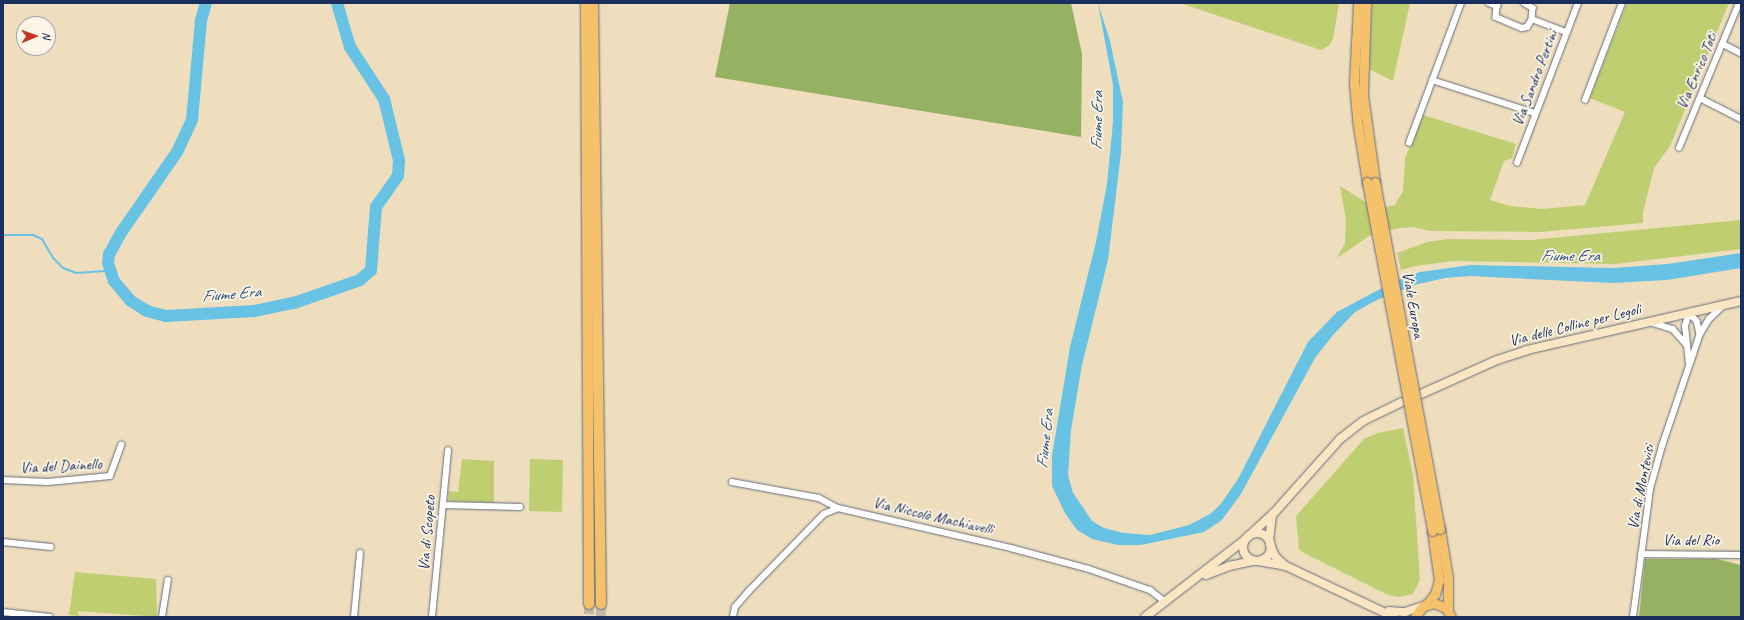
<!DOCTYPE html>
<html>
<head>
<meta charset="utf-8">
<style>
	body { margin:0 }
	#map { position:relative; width:1744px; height:620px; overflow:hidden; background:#eedebd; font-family:Caveat,sans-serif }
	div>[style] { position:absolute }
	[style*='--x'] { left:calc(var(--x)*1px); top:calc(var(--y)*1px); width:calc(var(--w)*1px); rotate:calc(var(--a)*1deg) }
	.green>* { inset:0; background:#bece70 }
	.forest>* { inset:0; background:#96b162 }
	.water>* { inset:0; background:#67c2e4 }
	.stream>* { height:2px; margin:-1px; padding:0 1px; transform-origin:1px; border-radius:1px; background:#67c2e4 }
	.river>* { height:12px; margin:-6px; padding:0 6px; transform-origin:6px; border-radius:6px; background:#67c2e4 }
	.highway-tunnel>* { height:10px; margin-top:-5px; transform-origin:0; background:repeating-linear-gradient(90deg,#c4bbaa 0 10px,transparent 0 15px) }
	.roads { filter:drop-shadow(0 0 1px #656c7f) drop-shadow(0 0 1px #656c7f) }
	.street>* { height:5.5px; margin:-2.75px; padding:0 2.75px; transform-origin:2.75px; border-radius:2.75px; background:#fff }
	.secondary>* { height:8px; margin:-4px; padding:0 4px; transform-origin:4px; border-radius:4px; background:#fbe6c4 }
	.secondary>.ring { margin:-4px; padding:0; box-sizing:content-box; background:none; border:8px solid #fbe6c4; border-radius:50% }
	.primary>* { height:9px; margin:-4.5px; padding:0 4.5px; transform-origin:4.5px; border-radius:4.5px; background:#f5c16b }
	.highway>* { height:10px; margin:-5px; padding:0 5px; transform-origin:5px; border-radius:5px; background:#f5c16b }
	.bridges { filter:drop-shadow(0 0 1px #656c7f) drop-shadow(0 0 1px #656c7f) }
	.primary-bridge>* { height:9px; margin:-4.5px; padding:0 4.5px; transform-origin:4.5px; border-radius:4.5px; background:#f5c16b }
	span { translate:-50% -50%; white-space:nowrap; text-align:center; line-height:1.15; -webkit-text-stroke:3.5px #fcf5e5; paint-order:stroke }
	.street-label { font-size:16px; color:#1b2f5e }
	.water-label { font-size:17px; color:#2e5480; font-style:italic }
	.frame { position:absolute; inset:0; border:4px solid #1b2f5e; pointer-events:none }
	.north { position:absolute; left:16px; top:16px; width:40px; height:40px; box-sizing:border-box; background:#fcf5e5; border:1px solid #a2a6af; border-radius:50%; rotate:88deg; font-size:11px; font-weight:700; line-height:16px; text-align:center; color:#1b2f5e }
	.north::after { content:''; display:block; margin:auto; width:14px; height:18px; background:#c8321e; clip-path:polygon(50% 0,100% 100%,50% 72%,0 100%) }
</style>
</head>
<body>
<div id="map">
	<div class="green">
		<div style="clip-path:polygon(1180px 3px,1339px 3px,1333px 39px,1329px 46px,1321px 50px)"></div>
		<div style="clip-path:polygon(1372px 3px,1410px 3px,1393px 81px,1369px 69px)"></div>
		<div style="clip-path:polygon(1627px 3px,1729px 3px,1670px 146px,1654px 168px,1643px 213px,1643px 223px,1540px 232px,1430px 231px,1414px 227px,1400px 228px,1372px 234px,1337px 258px,1345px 243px,1346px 220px,1340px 186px,1377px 209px,1395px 205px,1403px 191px,1405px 158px,1423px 115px,1516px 144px,1512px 158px,1504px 161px,1490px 200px,1510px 206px,1542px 209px,1585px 205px,1625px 112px,1590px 98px)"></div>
		<div style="clip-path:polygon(1741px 220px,1741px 249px,1615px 264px,1453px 261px,1415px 266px,1401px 270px,1397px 253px,1427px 242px,1449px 239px,1531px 240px)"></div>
		<div style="clip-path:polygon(1403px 428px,1413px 475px,1420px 580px,1413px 594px,1398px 597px,1388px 595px,1302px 552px,1299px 549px,1296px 516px,1364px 439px,1378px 433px)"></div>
		<div style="clip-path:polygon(462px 459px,494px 461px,494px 503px,449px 501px,448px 491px,458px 492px)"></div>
		<div style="clip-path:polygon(530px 459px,563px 460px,562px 512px,529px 511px)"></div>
		<div style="clip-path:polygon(75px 572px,156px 579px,157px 617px,78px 611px,79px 616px,69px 615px)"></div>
	</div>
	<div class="forest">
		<div style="clip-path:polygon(730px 3px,1071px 3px,1082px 54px,1081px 137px,715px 77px)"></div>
		<div style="clip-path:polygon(1645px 559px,1717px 559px,1741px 565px,1741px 617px,1639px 617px)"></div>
	</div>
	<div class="water">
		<div style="clip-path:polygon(1098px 3px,1110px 41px,1123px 102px,1121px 153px,1108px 260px,1082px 365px,1071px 430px,1068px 475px,1073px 493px,1082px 506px,1092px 521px,1104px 528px,1124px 533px,1150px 535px,1189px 525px,1210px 514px,1220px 505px,1238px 479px,1308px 342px,1337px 312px,1397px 280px,1420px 272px,1471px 265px,1613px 268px,1668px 264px,1741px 253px,1741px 268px,1667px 280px,1613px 283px,1470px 276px,1445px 278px,1414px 285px,1377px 300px,1355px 312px,1333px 335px,1315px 358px,1241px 494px,1222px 520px,1204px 532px,1141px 545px,1118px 545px,1092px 539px,1077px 530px,1065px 513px,1052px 486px,1052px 456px,1070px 347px,1096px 242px,1107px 184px,1113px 122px,1113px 85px)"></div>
	</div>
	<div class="stream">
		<div style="--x:3;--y:235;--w:30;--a:0"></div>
		<div style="--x:33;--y:235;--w:10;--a:24"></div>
		<div style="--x:42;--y:239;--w:22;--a:60"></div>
		<div style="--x:53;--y:258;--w:14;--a:45"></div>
		<div style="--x:63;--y:268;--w:14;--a:21"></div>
		<div style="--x:76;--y:273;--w:32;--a:-4"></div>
	</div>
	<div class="river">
		<div style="--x:206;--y:3;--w:19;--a:106"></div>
		<div style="--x:201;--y:21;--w:99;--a:95.2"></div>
		<div style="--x:192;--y:120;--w:35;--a:115"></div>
		<div style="--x:177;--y:152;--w:96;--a:124.8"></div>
		<div style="--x:122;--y:231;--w:26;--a:119"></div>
		<div style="--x:109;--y:254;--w:9;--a:96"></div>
		<div style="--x:108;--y:263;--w:19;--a:72"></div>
		<div style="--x:114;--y:281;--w:26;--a:50"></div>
		<div style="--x:131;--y:301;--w:19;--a:32"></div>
		<div style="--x:147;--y:311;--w:20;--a:15"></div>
		<div style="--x:166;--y:316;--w:89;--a:-3.2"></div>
		<div style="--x:255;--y:311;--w:40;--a:-12"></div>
		<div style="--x:294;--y:303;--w:70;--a:-19.2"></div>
		<div style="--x:360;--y:280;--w:15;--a:-42"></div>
		<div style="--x:371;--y:270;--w:63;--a:-85.5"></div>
		<div style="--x:376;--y:207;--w:38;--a:-55"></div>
		<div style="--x:398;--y:176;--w:16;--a:-86"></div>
		<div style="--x:399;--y:160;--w:63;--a:-103.8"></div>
		<div style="--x:384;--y:99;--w:62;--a:-123.2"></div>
		<div style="--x:350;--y:47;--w:46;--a:-106.5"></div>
	</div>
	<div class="highway-tunnel">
		<div style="--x:589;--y:604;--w:13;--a:90"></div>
		<div style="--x:601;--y:617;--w:13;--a:-90"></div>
	</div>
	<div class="roads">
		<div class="street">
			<div style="--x:1489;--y:3;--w:9;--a:21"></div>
			<div style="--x:1497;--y:6;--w:3;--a:-72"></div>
			<div style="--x:1524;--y:3;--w:10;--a:29"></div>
			<div style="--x:1533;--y:8;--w:11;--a:95"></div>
			<div style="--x:1532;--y:19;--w:36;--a:21"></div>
			<div style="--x:1497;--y:6;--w:11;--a:95"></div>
			<div style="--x:1496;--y:17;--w:28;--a:23"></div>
			<div style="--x:1522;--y:28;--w:5;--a:-11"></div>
			<div style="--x:1527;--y:27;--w:9;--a:-58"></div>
			<div style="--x:1723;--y:44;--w:20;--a:27"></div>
			<div style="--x:1432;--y:80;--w:108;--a:17.8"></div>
			<div style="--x:1700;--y:98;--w:46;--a:27.1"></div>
			<div style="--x:1585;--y:100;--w:104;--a:-69.1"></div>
			<div style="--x:1409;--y:143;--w:149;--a:-69.6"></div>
			<div style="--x:1679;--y:148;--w:157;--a:-67.5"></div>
			<div style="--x:1517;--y:163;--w:171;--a:-69.1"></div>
			<div style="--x:1653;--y:323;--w:21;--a:17"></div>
			<div style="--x:1673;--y:329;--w:20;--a:49"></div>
			<div style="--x:1689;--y:364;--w:38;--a:-96"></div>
			<div style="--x:1685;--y:326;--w:14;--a:-73"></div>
			<div style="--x:1689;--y:313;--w:11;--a:45"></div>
			<div style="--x:1697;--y:321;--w:13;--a:77"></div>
			<div style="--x:3;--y:480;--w:45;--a:2.5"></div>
			<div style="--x:48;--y:482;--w:62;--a:-5.5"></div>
			<div style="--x:110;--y:476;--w:33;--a:-70"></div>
			<div style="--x:732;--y:482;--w:88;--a:10.4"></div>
			<div style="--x:819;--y:498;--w:21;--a:28"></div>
			<div style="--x:443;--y:505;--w:77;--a:1.5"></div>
			<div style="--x:3;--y:542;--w:48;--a:5.9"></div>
			<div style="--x:1641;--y:554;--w:100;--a:0.6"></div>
			<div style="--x:3;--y:612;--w:47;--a:6.1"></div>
			<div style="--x:162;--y:617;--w:37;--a:-81"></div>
			<div style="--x:354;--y:617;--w:64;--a:-84.6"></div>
			<div style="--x:432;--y:617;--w:167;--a:-84.5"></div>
			<div style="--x:733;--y:617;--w:10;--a:-79"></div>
			<div style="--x:735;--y:607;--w:21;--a:-49"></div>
			<div style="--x:749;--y:591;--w:107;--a:-45.8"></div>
			<div style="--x:824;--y:514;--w:15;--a:-23"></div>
			<div style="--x:838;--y:508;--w:178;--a:13"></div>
			<div style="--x:1011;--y:548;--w:81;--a:15.1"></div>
			<div style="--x:1089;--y:569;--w:65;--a:19"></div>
			<div style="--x:1150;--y:590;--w:20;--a:37"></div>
			<div style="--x:1633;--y:617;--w:129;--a:-82.4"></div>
			<div style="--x:1650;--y:489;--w:45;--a:-74.4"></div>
			<div style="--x:1662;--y:446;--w:118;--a:-71.3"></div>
			<div style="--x:1700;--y:334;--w:17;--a:-59"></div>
			<div style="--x:1709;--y:319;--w:18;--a:-43"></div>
		</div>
		<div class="secondary">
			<div style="--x:1421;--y:394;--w:83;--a:-24.1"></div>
			<div style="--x:1497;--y:360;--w:32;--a:-18"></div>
			<div style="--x:1527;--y:350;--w:220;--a:-12.9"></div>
			<div class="ring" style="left:1243px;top:533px;width:20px;height:20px"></div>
			<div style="--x:1249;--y:536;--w:33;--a:-43"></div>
			<div style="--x:1273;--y:514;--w:101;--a:-48.2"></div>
			<div style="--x:1340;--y:439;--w:29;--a:-38"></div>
			<div style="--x:1363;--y:421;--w:43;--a:-26"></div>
			<div style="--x:1269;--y:540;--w:24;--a:-83"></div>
			<div style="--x:1270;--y:545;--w:12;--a:66"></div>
			<div style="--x:1275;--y:556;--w:14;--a:45"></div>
			<div style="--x:1258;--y:561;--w:28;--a:10"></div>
			<div style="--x:1286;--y:566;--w:119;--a:25.3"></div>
			<div style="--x:1206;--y:575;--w:25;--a:-21"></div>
			<div style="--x:1229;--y:566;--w:25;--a:-12"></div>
			<div style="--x:1389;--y:611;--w:16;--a:4"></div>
			<div style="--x:1405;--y:612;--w:19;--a:-18"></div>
			<div style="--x:1145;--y:617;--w:128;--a:-37.7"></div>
		</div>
		<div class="primary">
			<div style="--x:1358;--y:3;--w:80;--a:92.9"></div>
			<div style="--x:1354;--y:83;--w:37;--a:85"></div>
			<div style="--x:1357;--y:120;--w:63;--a:80.8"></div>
			<div style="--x:1366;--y:3;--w:92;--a:91.9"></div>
			<div style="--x:1363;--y:95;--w:88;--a:82.1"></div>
			<div style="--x:1440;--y:529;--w:50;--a:80.7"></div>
			<div style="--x:1448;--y:578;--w:33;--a:90"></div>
			<div style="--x:1425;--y:606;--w:16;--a:-50"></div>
			<div style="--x:1435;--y:594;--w:15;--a:-74"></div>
			<div style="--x:1439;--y:580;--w:49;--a:-98.1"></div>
			<div style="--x:1415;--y:617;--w:14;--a:-54"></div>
			<div style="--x:1423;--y:606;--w:11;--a:-15"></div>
			<div style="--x:1434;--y:603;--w:13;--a:23"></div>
			<div style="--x:1446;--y:608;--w:10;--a:61"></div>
		</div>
		<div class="highway">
			<div style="--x:586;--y:3;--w:601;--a:89.71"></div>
			<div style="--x:593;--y:3;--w:601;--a:89.24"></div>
		</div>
	</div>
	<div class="bridges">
		<div class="primary-bridge">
			<div style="--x:1367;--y:182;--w:355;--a:79.4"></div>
			<div style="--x:1375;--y:182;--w:353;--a:79.4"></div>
		</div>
	</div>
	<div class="street-label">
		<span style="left:1697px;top:71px;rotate:-67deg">Via Enrico Toti</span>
		<span style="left:1535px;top:78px;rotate:-69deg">Via Sandro Pertini</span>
		<span style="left:1413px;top:305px;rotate:80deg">Viale Europa</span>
		<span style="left:1575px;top:325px;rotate:-14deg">Via delle Colline per Legoli</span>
		<span style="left:61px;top:466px;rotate:-3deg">Via del Dainello</span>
		<span style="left:1641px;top:487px;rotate:-79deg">Via di Montevisi</span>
		<span style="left:933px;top:516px;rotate:13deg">Via Niccolò Machiavelli</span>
		<span style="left:427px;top:533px;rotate:-85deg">Via di Scopeto</span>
		<span style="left:1691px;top:540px">Via del Rio</span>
	</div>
	<div class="water-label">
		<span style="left:1097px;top:121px;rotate:-89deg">Fiume Era</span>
		<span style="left:1570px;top:256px">Fiume Era</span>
		<span style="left:231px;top:294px;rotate:-5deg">Fiume Era</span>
		<span style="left:1045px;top:439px;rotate:-84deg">Fiume Era</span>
	</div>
	<div class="frame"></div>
	<div class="north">N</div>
</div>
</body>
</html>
